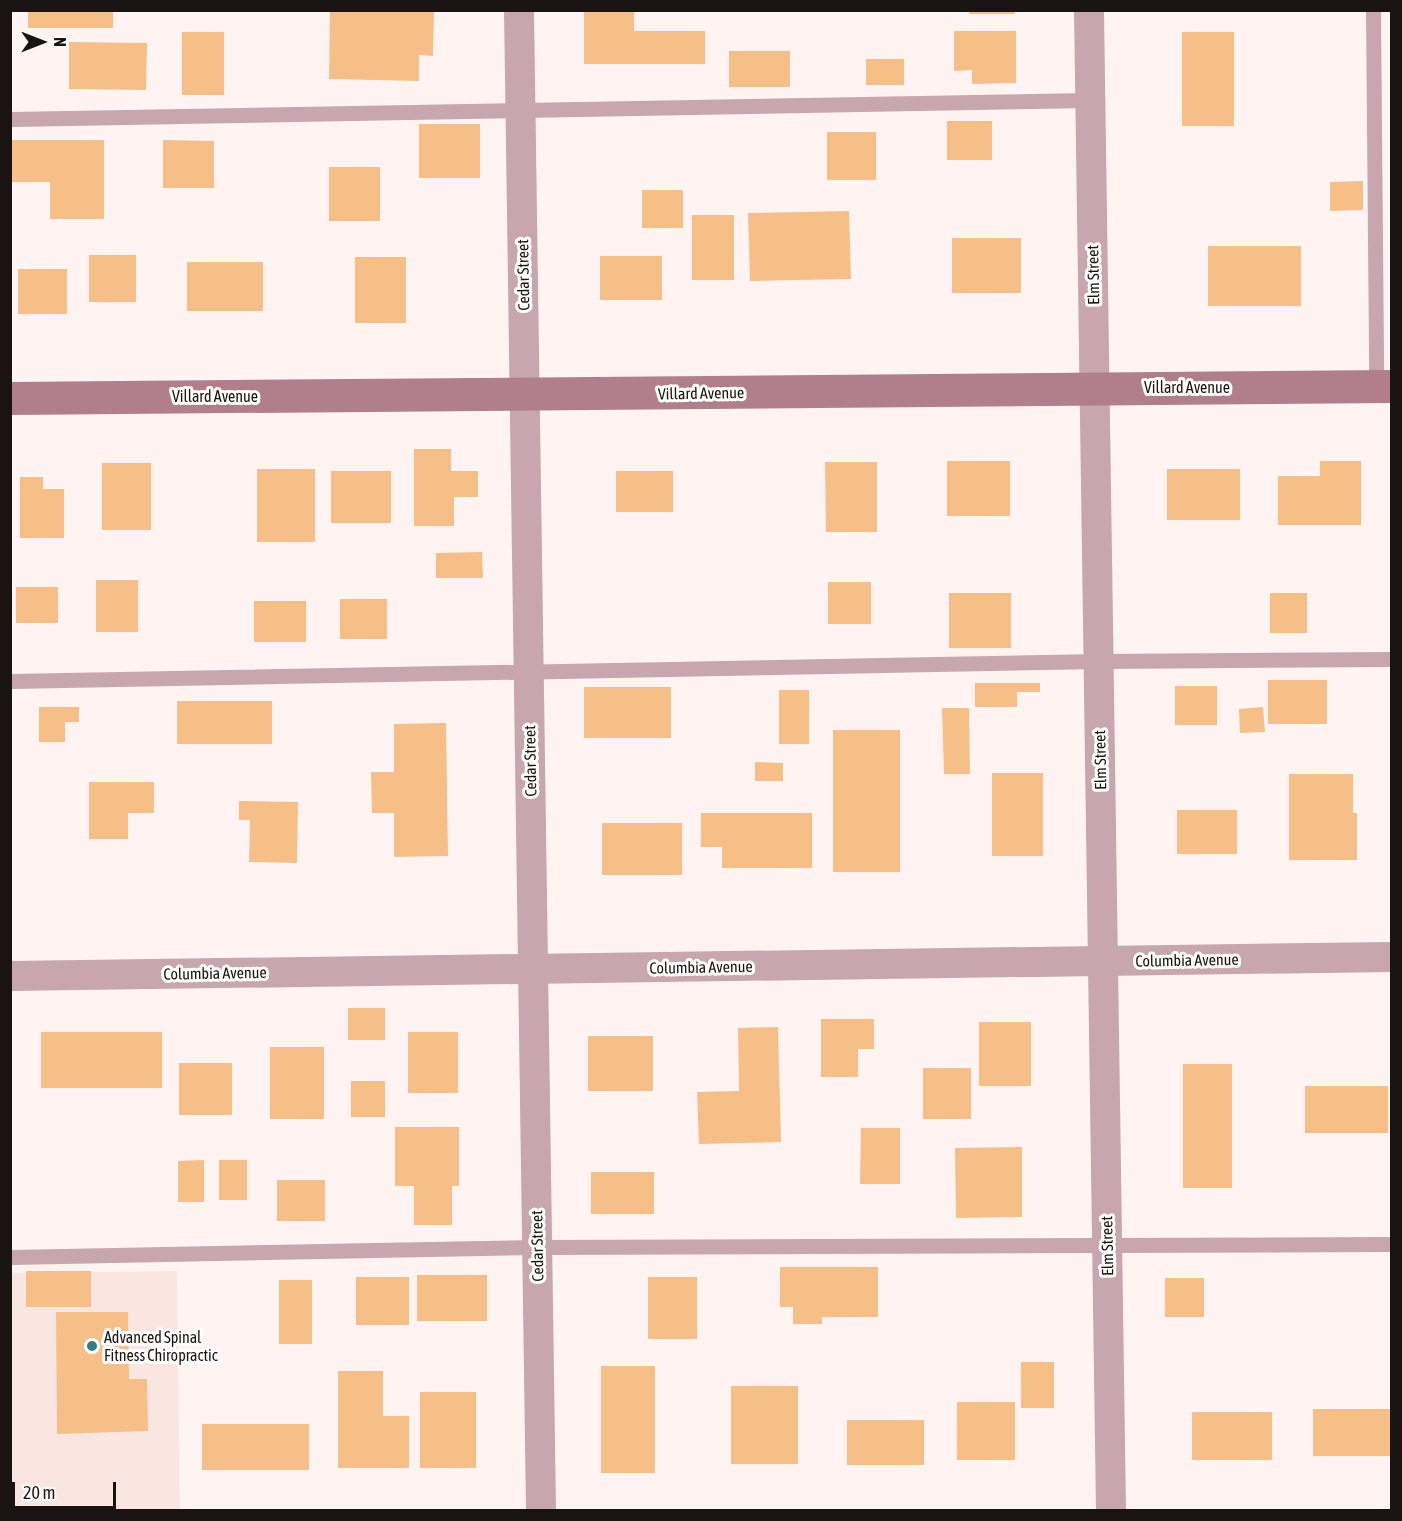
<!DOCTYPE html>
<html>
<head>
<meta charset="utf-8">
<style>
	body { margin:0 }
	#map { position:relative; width:1402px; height:1521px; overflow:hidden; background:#fff4f2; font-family:"Asap Condensed",sans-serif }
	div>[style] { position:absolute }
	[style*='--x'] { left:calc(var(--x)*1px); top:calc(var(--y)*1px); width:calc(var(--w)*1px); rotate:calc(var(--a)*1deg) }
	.built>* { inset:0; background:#fae6e1 }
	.building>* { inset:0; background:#f5bf87 }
	.lane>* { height:15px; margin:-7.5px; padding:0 7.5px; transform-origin:7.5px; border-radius:7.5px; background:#c8a6af }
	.street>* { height:30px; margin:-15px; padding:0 15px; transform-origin:15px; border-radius:15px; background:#c8a6af }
	.secondary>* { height:33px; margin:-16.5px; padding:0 16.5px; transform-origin:16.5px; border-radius:16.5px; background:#b07e8d }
	.dots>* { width:16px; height:16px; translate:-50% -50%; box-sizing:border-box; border:3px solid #fff; border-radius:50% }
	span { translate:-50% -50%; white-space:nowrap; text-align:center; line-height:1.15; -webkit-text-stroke:6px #fff; paint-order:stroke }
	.street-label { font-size:16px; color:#191312 }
	.poi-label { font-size:16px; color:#191312 }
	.left { translate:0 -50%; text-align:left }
	.frame { position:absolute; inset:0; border:12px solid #191312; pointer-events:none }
	.north { position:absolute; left:12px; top:12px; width:60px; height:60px; -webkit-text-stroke:4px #fff; paint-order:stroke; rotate:90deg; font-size:16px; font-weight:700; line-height:24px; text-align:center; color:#191312 }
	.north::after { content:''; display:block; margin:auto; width:21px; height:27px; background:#191312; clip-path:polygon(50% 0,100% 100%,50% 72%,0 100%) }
	.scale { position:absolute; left:12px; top:1482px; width:104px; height:27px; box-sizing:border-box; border:3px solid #191312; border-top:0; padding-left:8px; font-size:18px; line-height:21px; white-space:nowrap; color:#191312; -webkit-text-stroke:4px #fff; paint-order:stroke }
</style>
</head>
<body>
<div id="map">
	<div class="built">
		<div style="clip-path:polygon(177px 1271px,180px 1510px,11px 1510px,10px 1273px)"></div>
	</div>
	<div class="building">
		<div style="clip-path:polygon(28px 10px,113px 10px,113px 28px,28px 28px)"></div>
		<div style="clip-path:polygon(330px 10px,434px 10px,433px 56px,419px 55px,419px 81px,329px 79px)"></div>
		<div style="clip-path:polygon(584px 10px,634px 10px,634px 31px,705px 31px,705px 64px,584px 64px)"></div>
		<div style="clip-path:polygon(969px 10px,1015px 10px,1015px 14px,969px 14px)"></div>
		<div style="clip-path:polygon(954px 31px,1016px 31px,1016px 83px,972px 84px,972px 70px,954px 71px)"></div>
		<div style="clip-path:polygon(182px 32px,224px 32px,224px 95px,182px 95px)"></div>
		<div style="clip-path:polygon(1182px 32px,1234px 32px,1234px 126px,1182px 126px)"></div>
		<div style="clip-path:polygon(69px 42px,147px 43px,146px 90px,69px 89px)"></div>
		<div style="clip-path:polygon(729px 51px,790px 51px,790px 87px,729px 87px)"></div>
		<div style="clip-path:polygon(866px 59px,904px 59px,904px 85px,866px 85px)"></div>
		<div style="clip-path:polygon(947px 121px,992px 121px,992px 160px,947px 160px)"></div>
		<div style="clip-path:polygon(419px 124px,480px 124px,480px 178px,419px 178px)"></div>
		<div style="clip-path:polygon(827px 132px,876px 132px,876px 180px,827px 180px)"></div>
		<div style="clip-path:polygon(11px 140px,104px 140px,104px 219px,50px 219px,50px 182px,11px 182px)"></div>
		<div style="clip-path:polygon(163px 140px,214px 141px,214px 188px,163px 188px)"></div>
		<div style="clip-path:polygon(329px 167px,380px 167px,380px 221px,329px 221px)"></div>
		<div style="clip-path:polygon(1363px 181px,1363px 210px,1330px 211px,1330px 182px)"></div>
		<div style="clip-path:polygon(642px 190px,683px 190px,683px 228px,642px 228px)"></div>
		<div style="clip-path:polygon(849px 211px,851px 279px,750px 281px,748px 213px)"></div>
		<div style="clip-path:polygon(692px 215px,734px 215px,734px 280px,692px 280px)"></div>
		<div style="clip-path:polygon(952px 238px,1021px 238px,1021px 293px,952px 293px)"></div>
		<div style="clip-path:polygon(1208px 246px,1301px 246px,1301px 306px,1208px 306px)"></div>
		<div style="clip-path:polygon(89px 255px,136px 255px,136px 302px,89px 302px)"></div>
		<div style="clip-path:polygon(600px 256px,662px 256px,662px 300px,600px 300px)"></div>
		<div style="clip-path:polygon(355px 257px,406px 257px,406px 323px,355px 323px)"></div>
		<div style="clip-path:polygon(187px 262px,263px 262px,263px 311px,187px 311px)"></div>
		<div style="clip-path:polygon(18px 269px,67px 269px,67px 314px,18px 314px)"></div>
		<div style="clip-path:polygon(414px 449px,451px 449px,451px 471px,478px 471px,478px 497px,454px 497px,454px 526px,414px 526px)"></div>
		<div style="clip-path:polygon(947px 461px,1010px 461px,1010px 516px,947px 516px)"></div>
		<div style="clip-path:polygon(1320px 461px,1361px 461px,1361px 525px,1278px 525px,1278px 476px,1320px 476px)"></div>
		<div style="clip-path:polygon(825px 462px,877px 462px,877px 532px,826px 532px)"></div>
		<div style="clip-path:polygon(102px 463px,151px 463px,151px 530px,102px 530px)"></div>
		<div style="clip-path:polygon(257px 469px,315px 469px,315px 542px,257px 542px)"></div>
		<div style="clip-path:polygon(1167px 469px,1240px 469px,1240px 520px,1167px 520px)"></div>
		<div style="clip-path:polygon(331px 471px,391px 471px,391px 523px,331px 523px)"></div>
		<div style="clip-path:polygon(616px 471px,673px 471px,673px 512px,616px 512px)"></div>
		<div style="clip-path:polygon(20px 477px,43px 477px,43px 489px,64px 489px,64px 538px,20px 538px)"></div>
		<div style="clip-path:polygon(482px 552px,483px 578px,436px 578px,436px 553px)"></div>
		<div style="clip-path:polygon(96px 580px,138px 580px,138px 632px,96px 632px)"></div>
		<div style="clip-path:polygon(828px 582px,871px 582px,871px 624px,828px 624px)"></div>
		<div style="clip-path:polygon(16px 587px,58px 587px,58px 623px,16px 623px)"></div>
		<div style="clip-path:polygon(949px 593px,1011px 593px,1011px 648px,949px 648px)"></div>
		<div style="clip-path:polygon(1270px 593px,1307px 593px,1307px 633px,1270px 633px)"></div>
		<div style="clip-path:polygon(340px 599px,387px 599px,387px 639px,340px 639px)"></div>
		<div style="clip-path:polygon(254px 601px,306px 601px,306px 642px,254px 642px)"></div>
		<div style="clip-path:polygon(1268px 680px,1327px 680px,1327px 724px,1268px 724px)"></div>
		<div style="clip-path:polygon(975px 683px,1040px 683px,1040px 692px,1017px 692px,1017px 707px,975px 707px)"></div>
		<div style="clip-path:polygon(1175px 686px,1217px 686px,1217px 725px,1175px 725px)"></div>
		<div style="clip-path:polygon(584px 687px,671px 687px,671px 738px,584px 738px)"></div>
		<div style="clip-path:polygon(779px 690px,809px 690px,809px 744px,779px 744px)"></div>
		<div style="clip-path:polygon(177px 701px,272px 701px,272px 744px,177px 744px)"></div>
		<div style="clip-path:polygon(39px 707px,79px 707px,79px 722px,65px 722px,65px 742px,39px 742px)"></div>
		<div style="clip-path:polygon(1263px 707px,1265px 732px,1240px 733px,1239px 709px)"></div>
		<div style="clip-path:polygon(942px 708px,969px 708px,970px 774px,944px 774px)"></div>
		<div style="clip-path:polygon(446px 723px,448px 856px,394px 857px,394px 813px,372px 813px,371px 772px,394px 772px,394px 724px)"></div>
		<div style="clip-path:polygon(833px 730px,900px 730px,900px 872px,833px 872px)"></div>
		<div style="clip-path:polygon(755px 762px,783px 763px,783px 781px,755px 781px)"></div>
		<div style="clip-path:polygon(992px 773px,1043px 773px,1043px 856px,992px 856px)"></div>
		<div style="clip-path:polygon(1289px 774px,1353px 774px,1353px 813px,1357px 813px,1357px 860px,1289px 860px)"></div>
		<div style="clip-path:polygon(89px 782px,154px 782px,154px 813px,128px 813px,128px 839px,89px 839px)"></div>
		<div style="clip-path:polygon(239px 801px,298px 802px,297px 863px,249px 862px,250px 820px,239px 820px)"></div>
		<div style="clip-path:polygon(1177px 810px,1237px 810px,1237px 854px,1177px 854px)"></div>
		<div style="clip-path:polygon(701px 813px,812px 813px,812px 868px,722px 868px,722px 847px,701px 847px)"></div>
		<div style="clip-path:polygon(602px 823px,682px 823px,682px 875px,602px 875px)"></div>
		<div style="clip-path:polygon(348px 1008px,385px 1008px,385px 1040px,348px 1040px)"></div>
		<div style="clip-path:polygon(821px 1019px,874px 1019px,874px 1049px,858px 1049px,858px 1077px,821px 1077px)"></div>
		<div style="clip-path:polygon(979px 1022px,1031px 1022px,1031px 1086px,979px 1086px)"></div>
		<div style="clip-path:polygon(778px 1027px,781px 1142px,699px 1144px,697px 1092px,739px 1091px,738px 1028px)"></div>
		<div style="clip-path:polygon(41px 1032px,162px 1032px,162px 1088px,41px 1088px)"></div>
		<div style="clip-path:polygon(408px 1032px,458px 1032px,458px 1093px,408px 1093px)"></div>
		<div style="clip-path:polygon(588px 1036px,653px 1036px,653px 1091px,588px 1091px)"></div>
		<div style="clip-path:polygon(270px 1047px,324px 1047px,324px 1119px,270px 1119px)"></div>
		<div style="clip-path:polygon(179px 1063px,232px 1063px,232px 1115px,179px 1115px)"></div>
		<div style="clip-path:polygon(1183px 1064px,1232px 1064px,1232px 1188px,1183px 1188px)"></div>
		<div style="clip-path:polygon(923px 1068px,971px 1068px,971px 1119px,923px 1119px)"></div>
		<div style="clip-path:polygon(351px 1081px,385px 1081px,385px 1117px,351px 1117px)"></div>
		<div style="clip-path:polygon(1305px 1086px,1388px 1086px,1388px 1133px,1305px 1133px)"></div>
		<div style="clip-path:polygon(395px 1127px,459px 1127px,459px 1186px,452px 1186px,452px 1225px,414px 1225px,414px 1186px,395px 1186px)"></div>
		<div style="clip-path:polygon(861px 1128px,900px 1128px,900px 1184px,860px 1184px)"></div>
		<div style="clip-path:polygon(1022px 1147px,1022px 1217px,956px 1218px,955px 1148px)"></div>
		<div style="clip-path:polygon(204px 1160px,204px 1202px,178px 1202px,178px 1161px)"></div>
		<div style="clip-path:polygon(219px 1160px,247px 1160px,247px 1200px,219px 1200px)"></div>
		<div style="clip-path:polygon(591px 1172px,654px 1172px,654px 1214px,591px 1214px)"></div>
		<div style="clip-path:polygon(277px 1180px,325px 1180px,325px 1221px,277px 1221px)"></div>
		<div style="clip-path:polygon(780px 1267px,878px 1267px,878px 1317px,822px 1317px,822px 1324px,793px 1324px,793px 1307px,780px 1307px)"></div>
		<div style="clip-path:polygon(26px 1271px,91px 1271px,91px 1307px,26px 1307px)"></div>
		<div style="clip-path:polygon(417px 1275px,487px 1275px,487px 1321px,417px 1321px)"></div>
		<div style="clip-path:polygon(356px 1277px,409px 1277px,409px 1325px,356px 1325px)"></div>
		<div style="clip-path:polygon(648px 1277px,697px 1277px,697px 1339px,648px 1339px)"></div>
		<div style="clip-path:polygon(1165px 1278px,1204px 1278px,1204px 1317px,1165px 1317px)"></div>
		<div style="clip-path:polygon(279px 1280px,312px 1280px,312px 1344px,279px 1344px)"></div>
		<div style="clip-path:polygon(56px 1312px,128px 1312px,129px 1379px,147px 1379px,148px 1431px,57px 1434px)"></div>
		<div style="clip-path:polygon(1021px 1362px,1054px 1362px,1054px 1408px,1021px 1408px)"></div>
		<div style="clip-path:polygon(601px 1366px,655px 1366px,655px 1473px,601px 1473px)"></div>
		<div style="clip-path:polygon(338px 1371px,383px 1371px,383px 1416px,409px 1416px,409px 1468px,338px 1468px)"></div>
		<div style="clip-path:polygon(731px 1386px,798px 1386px,798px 1464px,731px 1464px)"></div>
		<div style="clip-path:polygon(420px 1392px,476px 1392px,476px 1468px,420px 1468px)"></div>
		<div style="clip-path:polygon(957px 1402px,1015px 1402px,1015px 1460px,957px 1460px)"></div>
		<div style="clip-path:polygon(1313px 1409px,1392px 1409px,1392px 1456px,1313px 1456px)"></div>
		<div style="clip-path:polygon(1192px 1412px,1272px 1412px,1272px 1460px,1192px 1460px)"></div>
		<div style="clip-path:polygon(847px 1420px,924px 1420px,924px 1465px,847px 1465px)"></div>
		<div style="clip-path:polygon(202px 1424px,309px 1424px,309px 1470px,202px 1470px)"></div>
	</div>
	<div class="lane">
		<div style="--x:1373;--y:10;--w:376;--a:89.5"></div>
		<div style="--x:10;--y:119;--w:1080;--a:-1.01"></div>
		<div style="--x:10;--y:681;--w:1089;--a:-1.05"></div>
		<div style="--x:1099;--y:661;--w:293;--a:-0.4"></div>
		<div style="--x:10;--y:1257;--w:527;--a:-1.09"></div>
		<div style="--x:537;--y:1247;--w:855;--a:-0.2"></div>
	</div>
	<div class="street">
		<div style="--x:519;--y:10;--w:1500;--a:89.16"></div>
		<div style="--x:1089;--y:10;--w:1500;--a:89.16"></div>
		<div style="--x:10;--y:976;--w:1382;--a:-0.79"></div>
	</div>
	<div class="secondary">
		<div style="--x:10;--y:398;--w:1382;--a:-0.5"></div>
	</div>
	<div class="dots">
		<div style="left:92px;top:1346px;background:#347d82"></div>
	</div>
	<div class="street-label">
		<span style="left:523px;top:275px;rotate:-91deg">Cedar Street</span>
		<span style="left:1093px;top:275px;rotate:-91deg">Elm Street</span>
		<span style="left:1187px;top:387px">Villard Avenue</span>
		<span style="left:701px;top:393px;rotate:-1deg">Villard Avenue</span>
		<span style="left:215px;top:396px">Villard Avenue</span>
		<span style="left:1100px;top:760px;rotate:-91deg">Elm Street</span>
		<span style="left:530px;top:761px;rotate:-91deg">Cedar Street</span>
		<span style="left:1187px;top:960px;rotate:-1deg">Columbia Avenue</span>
		<span style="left:701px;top:967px;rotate:-1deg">Columbia Avenue</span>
		<span style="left:215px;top:973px;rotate:-1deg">Columbia Avenue</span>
		<span style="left:537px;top:1246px;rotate:-91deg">Cedar Street</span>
		<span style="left:1107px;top:1246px;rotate:-91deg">Elm Street</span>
	</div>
	<div class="poi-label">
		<span class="left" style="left:104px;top:1346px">Advanced Spinal<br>Fitness Chiropractic</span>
	</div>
	<div class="frame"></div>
	<div class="north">N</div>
	<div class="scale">20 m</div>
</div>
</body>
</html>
